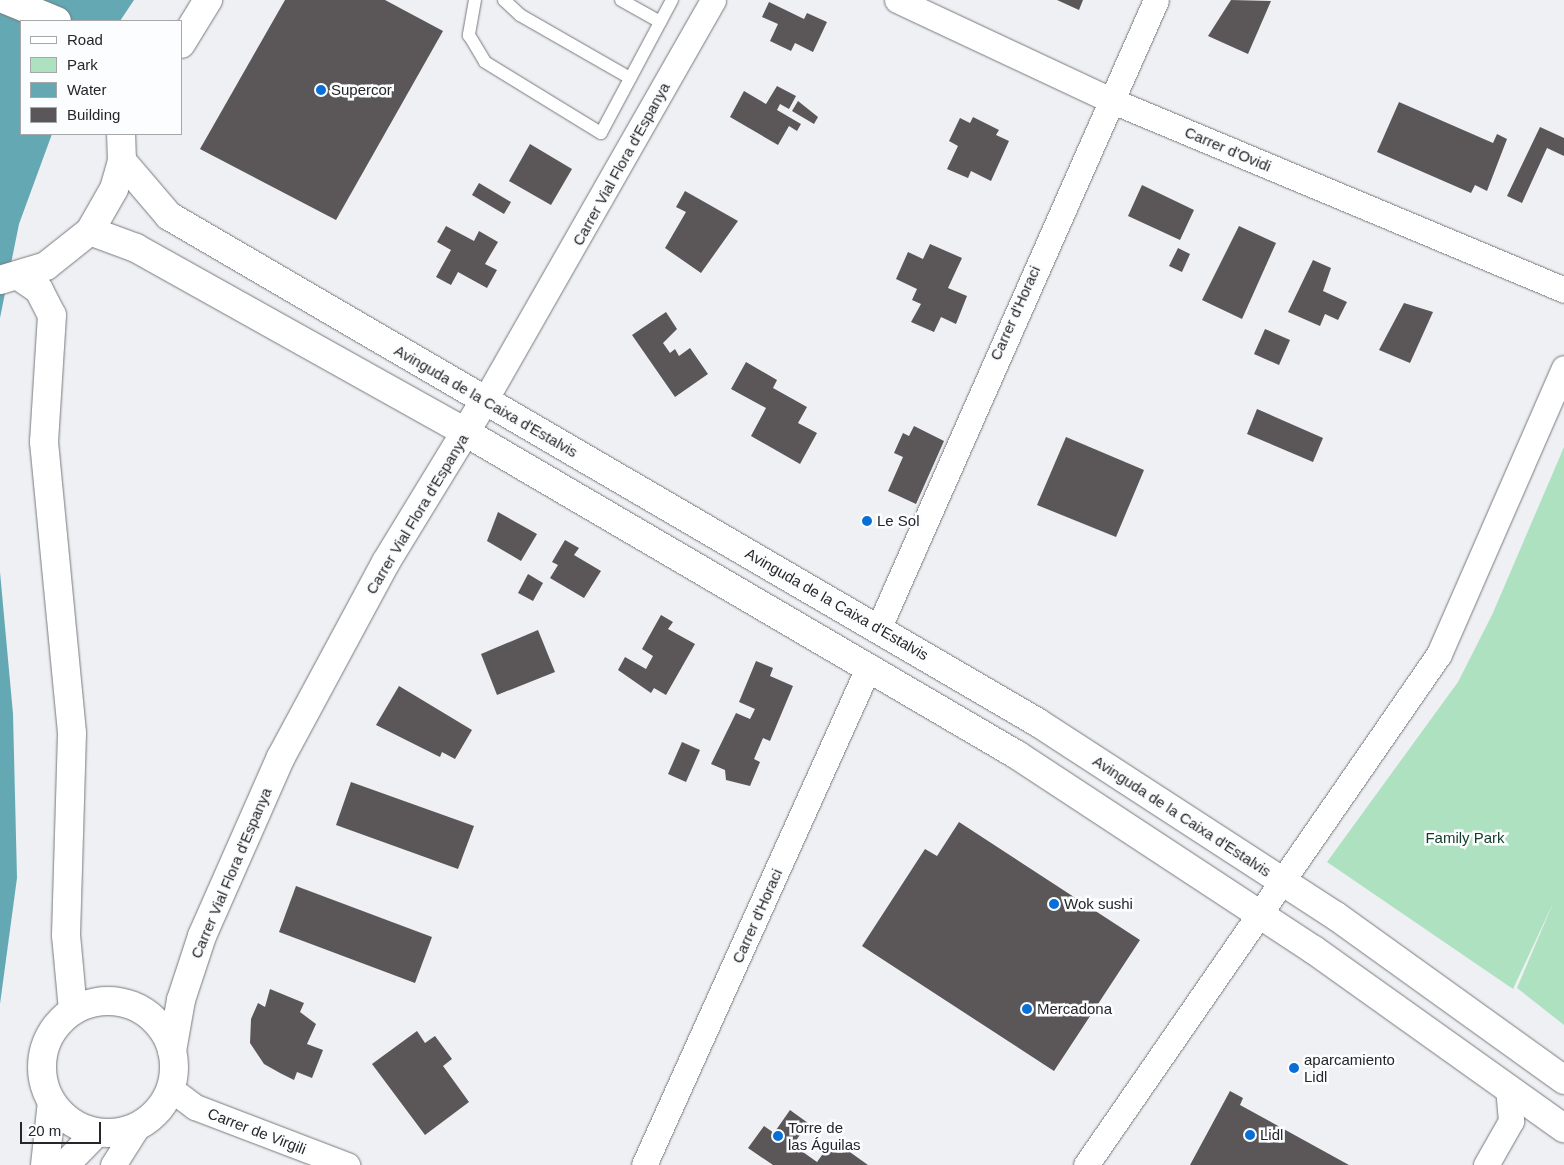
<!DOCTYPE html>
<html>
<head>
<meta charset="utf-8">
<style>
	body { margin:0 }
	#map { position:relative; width:1564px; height:1165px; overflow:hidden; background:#eef0f4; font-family:Helvetica,sans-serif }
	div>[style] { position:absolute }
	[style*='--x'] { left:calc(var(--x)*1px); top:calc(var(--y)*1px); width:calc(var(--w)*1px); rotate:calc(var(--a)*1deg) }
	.green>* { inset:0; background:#aee1c0 }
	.water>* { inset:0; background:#64a8b3 }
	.building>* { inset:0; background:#5b5758 }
	.roads { filter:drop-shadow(0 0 1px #77797c) drop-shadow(0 0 1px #77797c) }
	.service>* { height:12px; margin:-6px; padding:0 6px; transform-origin:6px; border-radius:6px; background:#fff }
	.minor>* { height:25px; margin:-12.5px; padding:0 12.5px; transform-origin:12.5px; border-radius:12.5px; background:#fff }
	.tertiary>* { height:28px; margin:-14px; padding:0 14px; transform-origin:14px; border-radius:14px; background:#fff }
	.tertiary>.ring { margin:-14px; padding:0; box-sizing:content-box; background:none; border:28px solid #fff; border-radius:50% }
	.secondary>* { height:28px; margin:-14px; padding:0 14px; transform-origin:14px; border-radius:14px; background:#fff }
	.dots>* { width:14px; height:14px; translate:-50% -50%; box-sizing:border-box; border:2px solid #fcfdff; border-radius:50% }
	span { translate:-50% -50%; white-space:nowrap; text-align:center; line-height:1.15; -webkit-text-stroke:5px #fcfdff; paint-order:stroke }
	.poi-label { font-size:15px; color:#262628 }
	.left { translate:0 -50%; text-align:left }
	.street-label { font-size:15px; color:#262628 }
	.park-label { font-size:15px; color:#133c25 }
	.legend { position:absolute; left:20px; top:20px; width:162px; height:115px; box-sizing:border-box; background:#fcfdff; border:1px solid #a6a7a9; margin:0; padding:6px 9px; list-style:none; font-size:15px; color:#262628 }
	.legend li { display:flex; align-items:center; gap:10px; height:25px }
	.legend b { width:25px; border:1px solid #a6a7a9 }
	.scale { position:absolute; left:20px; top:1122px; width:81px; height:22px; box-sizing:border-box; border:2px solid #262628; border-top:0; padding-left:6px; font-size:15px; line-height:18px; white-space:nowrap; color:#262628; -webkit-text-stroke:4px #fcfdff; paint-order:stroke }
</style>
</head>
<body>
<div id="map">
	<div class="green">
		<div style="clip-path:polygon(1564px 447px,1564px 1025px,1517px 988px,1554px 901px,1513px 989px,1327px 862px,1458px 682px,1492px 615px)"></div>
	</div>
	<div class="water">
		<div style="clip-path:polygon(0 0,134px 0,120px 21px,21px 21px,21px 134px,52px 134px,19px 224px,0 318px)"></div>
		<div style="clip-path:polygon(0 572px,13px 714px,17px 878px,0 1004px)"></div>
	</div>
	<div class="building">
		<div style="clip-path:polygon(285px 0,385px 0,443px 31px,336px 220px,200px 149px)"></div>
		<div style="clip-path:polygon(1057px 0,1083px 0,1079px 10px)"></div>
		<div style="clip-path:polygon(1231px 0,1271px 1px,1248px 54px,1208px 36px)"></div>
		<div style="clip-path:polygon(769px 2px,804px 19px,807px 13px,827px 22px,813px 52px,795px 43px,791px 51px,770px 41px,778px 24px,762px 17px)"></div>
		<div style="clip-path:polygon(777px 86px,796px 96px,789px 109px,780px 104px,777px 110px,801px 124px,797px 131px,789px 126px,778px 145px,730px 117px,744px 91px,766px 104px)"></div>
		<div style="clip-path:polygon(798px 101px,818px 117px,814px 124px,792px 111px)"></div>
		<div style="clip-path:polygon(1399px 102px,1493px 143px,1497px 134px,1507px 139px,1487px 191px,1475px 185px,1471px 193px,1377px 152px)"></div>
		<div style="clip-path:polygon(973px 117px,999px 130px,996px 135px,1009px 141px,991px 181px,971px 171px,968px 178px,947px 169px,958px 146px,949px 141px,960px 118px,970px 123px)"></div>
		<div style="clip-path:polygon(1540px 127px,1564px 138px,1564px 156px,1547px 148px,1522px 203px,1507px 196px)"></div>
		<div style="clip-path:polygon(530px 144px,572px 169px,551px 205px,509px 181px)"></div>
		<div style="clip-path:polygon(479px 183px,511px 202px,504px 214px,472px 195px)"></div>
		<div style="clip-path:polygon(1142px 185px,1194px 210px,1180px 240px,1128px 216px)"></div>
		<div style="clip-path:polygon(685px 191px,738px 221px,701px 273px,665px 248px,686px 212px,676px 207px)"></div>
		<div style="clip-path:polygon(446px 226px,474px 241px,479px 231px,498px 242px,485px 264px,497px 270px,487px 288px,458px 272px,451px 285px,436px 277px,451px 250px,437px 242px)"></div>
		<div style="clip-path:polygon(1239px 226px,1276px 243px,1242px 319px,1202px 300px)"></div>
		<div style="clip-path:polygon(930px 244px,962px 258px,948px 288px,967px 296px,956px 324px,941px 317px,934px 332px,911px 322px,921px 304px,912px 300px,917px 289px,896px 279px,908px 252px,923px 259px)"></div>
		<div style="clip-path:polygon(1178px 248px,1190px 254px,1182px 272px,1169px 266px)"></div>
		<div style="clip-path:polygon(1313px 260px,1331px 268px,1323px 291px,1347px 302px,1338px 320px,1325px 314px,1320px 326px,1288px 312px)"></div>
		<div style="clip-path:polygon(1404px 303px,1433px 312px,1410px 363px,1379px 350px)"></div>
		<div style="clip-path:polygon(666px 312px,677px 329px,663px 343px,670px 353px,675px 349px,679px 356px,690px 348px,708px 374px,675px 397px,632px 335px)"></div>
		<div style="clip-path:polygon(1265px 329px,1290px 340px,1279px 365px,1254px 354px)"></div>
		<div style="clip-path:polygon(746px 362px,777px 380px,773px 388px,807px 407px,798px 423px,817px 433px,800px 464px,751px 436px,766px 408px,731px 389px)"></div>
		<div style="clip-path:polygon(1257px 409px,1323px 438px,1313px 462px,1247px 434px)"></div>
		<div style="clip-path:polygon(914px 426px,944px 441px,916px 504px,888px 491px,903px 457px,894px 453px,903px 433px,909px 436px)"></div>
		<div style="clip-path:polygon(1066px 437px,1144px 470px,1116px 537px,1037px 505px)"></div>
		<div style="clip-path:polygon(498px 512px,537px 534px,521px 561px,487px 541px)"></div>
		<div style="clip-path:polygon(565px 540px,579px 548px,574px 555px,601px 571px,584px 598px,550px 578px,558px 565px,552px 562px)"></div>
		<div style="clip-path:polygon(528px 574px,543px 583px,533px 601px,518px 593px)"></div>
		<div style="clip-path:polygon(661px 615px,673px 622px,668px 629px,695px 644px,666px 695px,654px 688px,651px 693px,618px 670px,625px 657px,646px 669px,653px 656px,642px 649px)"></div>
		<div style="clip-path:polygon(538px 630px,555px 672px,497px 695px,481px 654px)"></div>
		<div style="clip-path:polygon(756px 661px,773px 668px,770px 676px,793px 686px,770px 741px,763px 738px,754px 759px,760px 762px,750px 786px,726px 780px,725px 770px,711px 764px,736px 713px,750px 719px,755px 709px,739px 702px)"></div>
		<div style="clip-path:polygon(399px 686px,472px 730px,455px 759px,442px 752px,440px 757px,376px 725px)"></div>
		<div style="clip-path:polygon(682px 742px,700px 750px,686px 782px,668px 774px)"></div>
		<div style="clip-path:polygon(351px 782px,474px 826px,458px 869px,336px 825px)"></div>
		<div style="clip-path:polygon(959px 822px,1140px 940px,1054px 1071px,862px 946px,925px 849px,937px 856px)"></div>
		<div style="clip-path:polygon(296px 886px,432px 937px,415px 983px,279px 932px)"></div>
		<div style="clip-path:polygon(270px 989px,304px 1003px,300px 1012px,316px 1024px,307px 1044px,323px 1050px,312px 1078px,297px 1072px,294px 1080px,280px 1073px,264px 1064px,250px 1043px,251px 1019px,258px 1003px,265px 1007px)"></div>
		<div style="clip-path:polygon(417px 1031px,425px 1043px,435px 1036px,452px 1059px,443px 1066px,469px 1102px,425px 1135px,372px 1064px)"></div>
		<div style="clip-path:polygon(1230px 1091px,1243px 1098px,1240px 1105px,1349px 1165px,1190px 1165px)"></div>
		<div style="clip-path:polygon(790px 1110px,808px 1123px,793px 1145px,817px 1162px,833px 1140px,868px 1165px,773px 1165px,748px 1148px,764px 1126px,774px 1133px)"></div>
	</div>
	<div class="roads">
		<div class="service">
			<div style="--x:475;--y:0;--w:36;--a:100"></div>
			<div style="--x:469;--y:35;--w:31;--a:59"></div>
			<div style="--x:485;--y:62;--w:136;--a:31.5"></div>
			<div style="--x:601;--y:133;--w:151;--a:-61.9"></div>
			<div style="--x:504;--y:0;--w:22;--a:43"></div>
			<div style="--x:520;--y:15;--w:127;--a:29.8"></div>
			<div style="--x:621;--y:0;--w:45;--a:29.4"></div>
		</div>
		<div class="minor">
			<div style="--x:897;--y:0;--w:233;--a:25.1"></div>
			<div style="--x:1108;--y:99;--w:494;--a:22.7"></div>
			<div style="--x:485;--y:400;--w:460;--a:-60.3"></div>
			<div style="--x:879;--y:627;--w:685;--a:-66.16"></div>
			<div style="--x:171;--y:1089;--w:30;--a:37"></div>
			<div style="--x:195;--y:1107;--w:163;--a:20.9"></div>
			<div style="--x:113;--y:1165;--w:45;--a:-57.7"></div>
			<div style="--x:644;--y:1165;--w:547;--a:-65.73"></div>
			<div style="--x:1086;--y:1165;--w:621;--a:-55.36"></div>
			<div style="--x:1439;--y:654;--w:312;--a:-66.4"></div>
			<div style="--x:1486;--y:1165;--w:51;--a:-60.4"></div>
			<div style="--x:1511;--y:1121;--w:34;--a:-95"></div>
		</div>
		<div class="tertiary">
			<div style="--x:20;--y:277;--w:23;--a:34"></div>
			<div style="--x:39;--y:290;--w:28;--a:63"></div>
			<div style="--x:52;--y:315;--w:127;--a:93.6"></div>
			<div style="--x:44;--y:442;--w:292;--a:84.5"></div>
			<div style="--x:72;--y:733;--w:202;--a:91.7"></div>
			<div style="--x:66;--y:935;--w:76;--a:84.7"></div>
			<div class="ring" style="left:42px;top:1001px;width:104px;height:104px"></div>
			<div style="--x:172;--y:1051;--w:52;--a:-80"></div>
			<div style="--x:181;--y:1000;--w:67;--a:-71.8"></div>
			<div style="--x:202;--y:936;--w:196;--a:-66.2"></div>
			<div style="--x:281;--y:757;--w:221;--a:-61.7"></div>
			<div style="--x:386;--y:562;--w:190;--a:-58.6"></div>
			<div style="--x:45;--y:1165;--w:63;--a:-83.7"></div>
			<div style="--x:65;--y:1165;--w:45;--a:-45.9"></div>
		</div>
		<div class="secondary">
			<div style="--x:6;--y:0;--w:55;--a:22.4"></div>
			<div style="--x:181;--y:44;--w:52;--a:-58.5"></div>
			<div style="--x:122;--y:161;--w:72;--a:49.5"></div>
			<div style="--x:169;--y:216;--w:1005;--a:30.24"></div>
			<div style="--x:1037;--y:722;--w:356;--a:33"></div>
			<div style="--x:1336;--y:916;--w:281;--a:35.7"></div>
			<div style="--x:90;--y:231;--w:49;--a:20.3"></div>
			<div style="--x:136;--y:248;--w:377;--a:29.2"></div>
			<div style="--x:465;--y:432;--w:640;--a:30.33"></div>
			<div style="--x:1017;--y:755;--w:355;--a:33.3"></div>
			<div style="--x:1314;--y:950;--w:307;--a:35.5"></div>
			<div style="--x:0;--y:280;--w:48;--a:-16.9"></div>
			<div style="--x:46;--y:266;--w:56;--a:-38.5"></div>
			<div style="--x:90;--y:231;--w:48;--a:-60.3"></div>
			<div style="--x:114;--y:189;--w:29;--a:-74"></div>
			<div style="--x:122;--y:161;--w:27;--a:-92"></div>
		</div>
	</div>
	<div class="dots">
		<div style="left:321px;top:90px;background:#086fd7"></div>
		<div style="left:867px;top:521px;background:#086fd7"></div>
		<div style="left:1054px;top:904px;background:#086fd7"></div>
		<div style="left:1027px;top:1009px;background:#086fd7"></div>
		<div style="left:1294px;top:1068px;background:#086fd7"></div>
		<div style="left:1250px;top:1135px;background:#086fd7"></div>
		<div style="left:778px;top:1136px;background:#086fd7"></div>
	</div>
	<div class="poi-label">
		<span class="left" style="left:331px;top:90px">Supercor</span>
		<span class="left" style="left:877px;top:521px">Le Sol</span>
		<span class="left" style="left:1064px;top:904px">Wok sushi</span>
		<span class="left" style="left:1037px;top:1009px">Mercadona</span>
		<span class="left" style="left:1304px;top:1068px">aparcamiento<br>Lidl</span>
		<span class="left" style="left:788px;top:1136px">Torre de<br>las Águilas</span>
		<span class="left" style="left:1260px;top:1135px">Lidl</span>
	</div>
	<div class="street-label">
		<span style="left:1228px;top:149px;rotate:23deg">Carrer d'Ovidi</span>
		<span style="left:621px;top:164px;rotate:-61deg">Carrer Vial Flora d'Espanya</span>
		<span style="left:1015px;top:313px;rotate:-66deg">Carrer d'Horaci</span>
		<span style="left:486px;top:401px;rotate:30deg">Avinguda de la Caixa d'Estalvis</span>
		<span style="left:417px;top:514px;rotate:-59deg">Carrer Vial Flora d'Espanya</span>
		<span style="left:837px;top:604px;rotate:30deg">Avinguda de la Caixa d'Estalvis</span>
		<span style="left:1182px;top:816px;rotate:33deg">Avinguda de la Caixa d'Estalvis</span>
		<span style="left:231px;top:873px;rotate:-67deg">Carrer Vial Flora d'Espanya</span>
		<span style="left:757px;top:916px;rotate:-66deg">Carrer d'Horaci</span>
		<span style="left:257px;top:1131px;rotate:21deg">Carrer de Virgili</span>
	</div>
	<div class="park-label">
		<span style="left:1465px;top:838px">Family Park</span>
	</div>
	<ul class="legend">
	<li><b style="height:6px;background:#fff"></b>Road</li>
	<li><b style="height:14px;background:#aee1c0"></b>Park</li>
	<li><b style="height:14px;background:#64a8b3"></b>Water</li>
	<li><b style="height:14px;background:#5b5758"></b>Building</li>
	</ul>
	<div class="scale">20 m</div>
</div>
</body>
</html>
